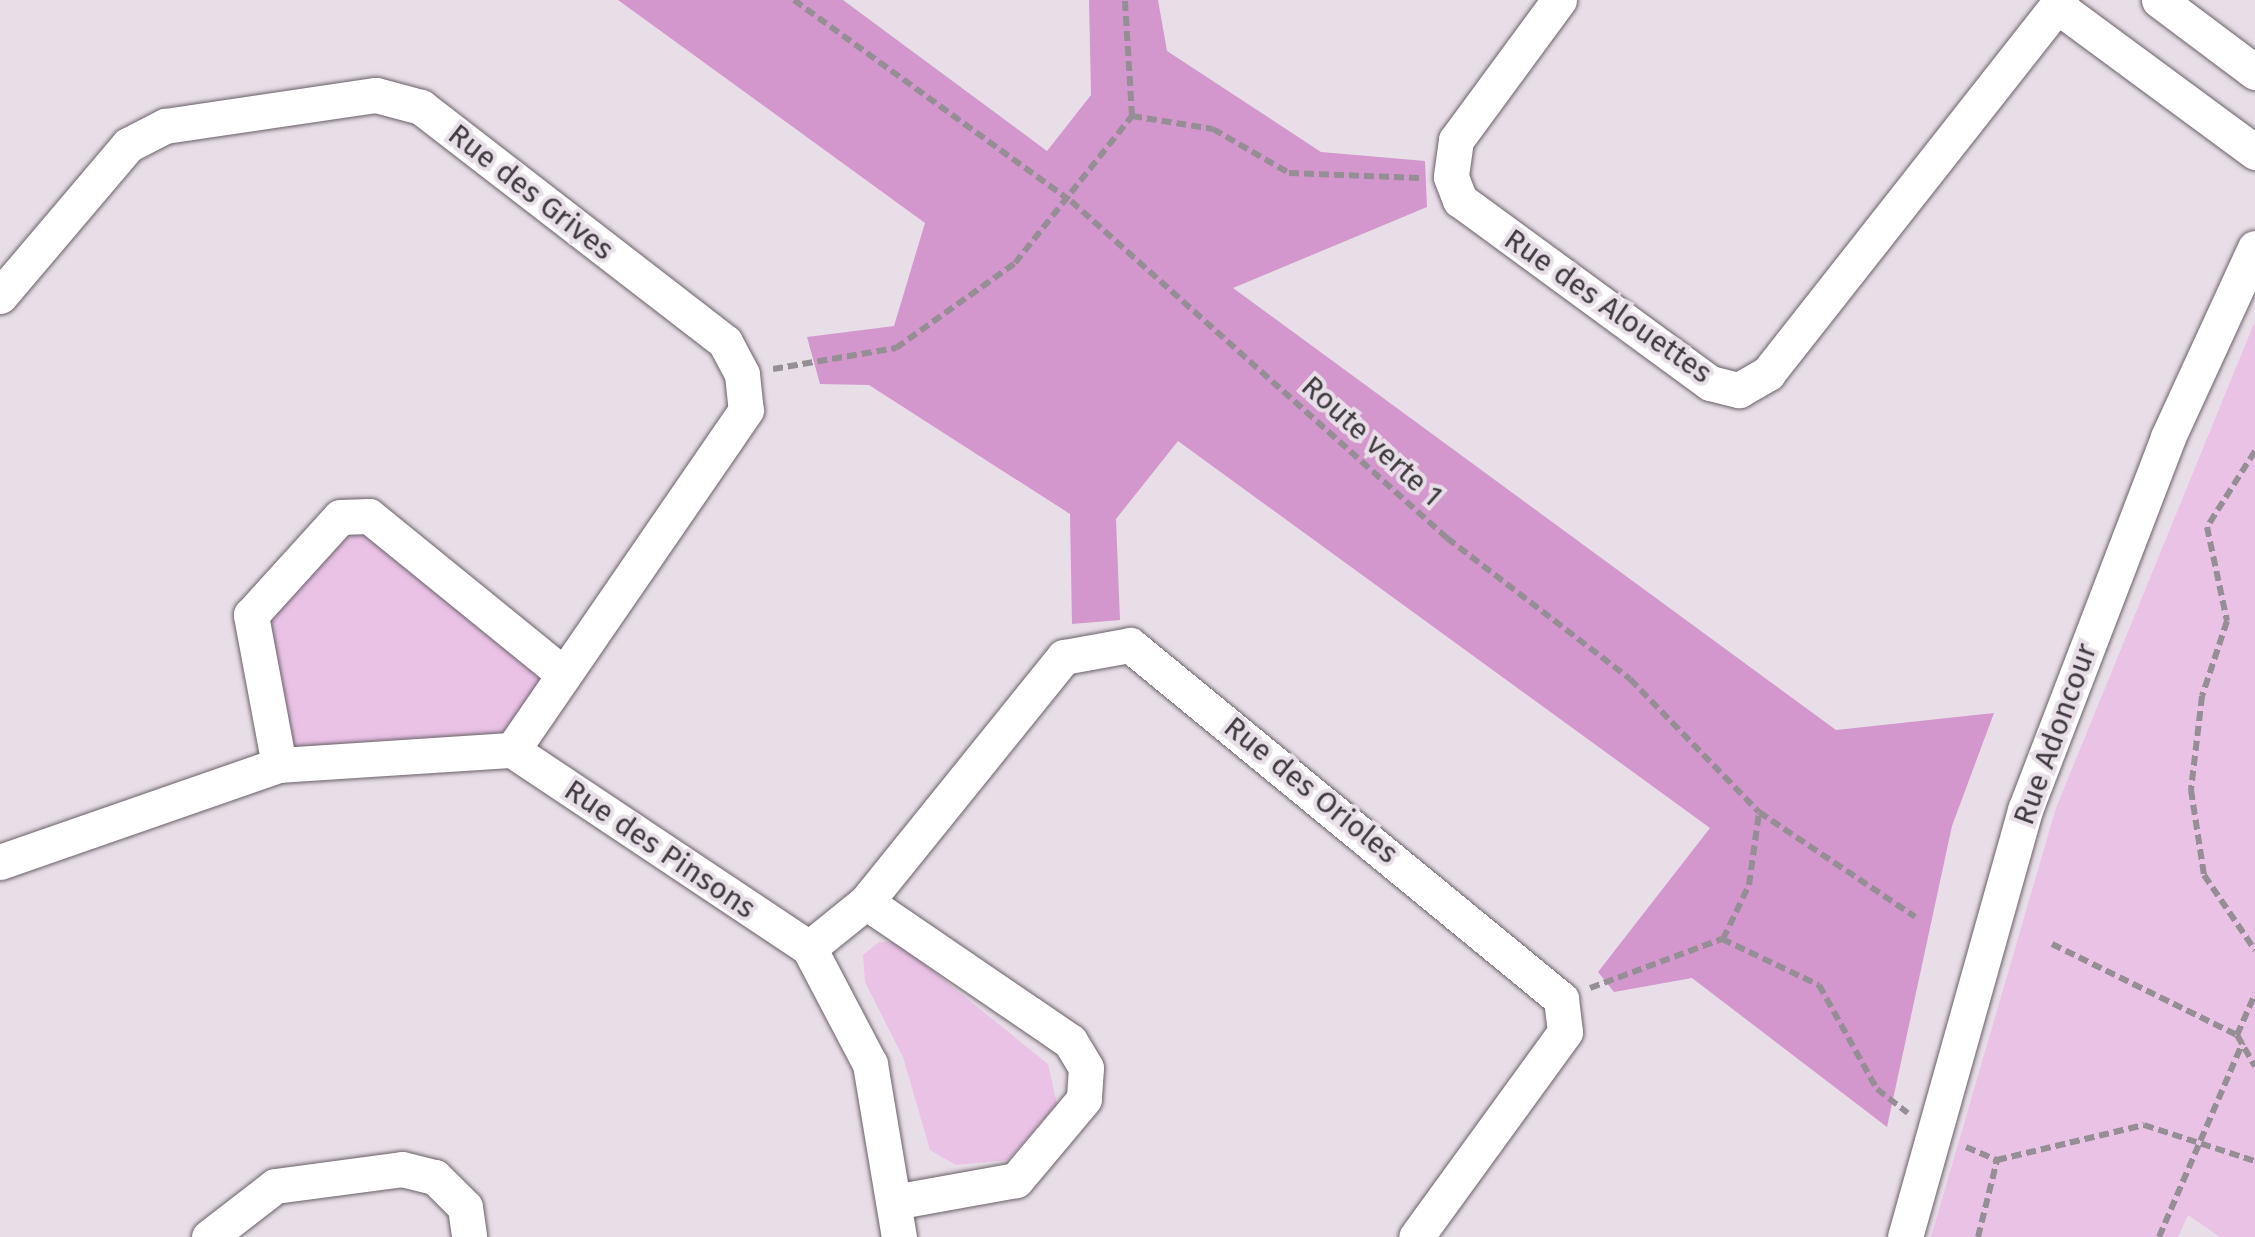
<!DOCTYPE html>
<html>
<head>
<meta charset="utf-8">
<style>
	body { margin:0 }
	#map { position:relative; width:2255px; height:1237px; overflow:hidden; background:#e8dee7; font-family:"Fira Sans",sans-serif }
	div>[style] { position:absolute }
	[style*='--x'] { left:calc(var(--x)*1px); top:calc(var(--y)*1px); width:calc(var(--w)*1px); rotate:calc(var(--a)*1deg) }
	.green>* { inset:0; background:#eac2e6 }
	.forest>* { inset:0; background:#d397ce }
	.path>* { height:6px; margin-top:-3px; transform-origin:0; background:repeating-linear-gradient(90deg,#958e95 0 10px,transparent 0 15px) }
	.roads { filter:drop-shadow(0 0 2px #696068) drop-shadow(0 0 2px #696068) }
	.minor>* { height:35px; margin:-17.5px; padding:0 17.5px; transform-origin:17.5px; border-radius:17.5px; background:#fff }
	span { translate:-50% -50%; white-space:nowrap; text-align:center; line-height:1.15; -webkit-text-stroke:8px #e8dee7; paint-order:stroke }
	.street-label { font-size:30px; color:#3f3b3f }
</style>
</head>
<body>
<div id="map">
	<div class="green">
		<div style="clip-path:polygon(2255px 321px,2255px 1237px,2220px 1237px,2188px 1215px,2178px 1237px,1931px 1237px,2056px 808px)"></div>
		<div style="clip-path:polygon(368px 525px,548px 673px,508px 743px,287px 757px,259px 617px,321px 543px)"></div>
		<div style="clip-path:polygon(879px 942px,897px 942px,1048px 1064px,1057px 1104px,1008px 1160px,956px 1165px,930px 1150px,903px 1057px,865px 982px,863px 955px)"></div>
	</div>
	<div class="forest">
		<div style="clip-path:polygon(618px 0,843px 0,1047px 151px,1091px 95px,1089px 0,1158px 0,1167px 51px,1321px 152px,1425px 161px,1427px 207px,1233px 288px,1836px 730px,1994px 713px,1952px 826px,1887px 1127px,1692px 978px,1614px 992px,1598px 972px,1710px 828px,1178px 441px,1116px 519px,1120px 620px,1072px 624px,1070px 514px,869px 385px,820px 384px,807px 337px,894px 326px,925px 223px)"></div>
	</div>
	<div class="path">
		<div style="--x:794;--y:0;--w:342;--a:36"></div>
		<div style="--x:1071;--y:201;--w:505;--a:41.87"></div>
		<div style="--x:1447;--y:538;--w:231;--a:37.6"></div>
		<div style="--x:1630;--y:679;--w:185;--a:45.9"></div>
		<div style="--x:1759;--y:812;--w:188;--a:33.9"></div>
		<div style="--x:1132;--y:116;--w:82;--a:9.1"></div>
		<div style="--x:1213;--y:129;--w:88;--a:30.1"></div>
		<div style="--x:1289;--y:173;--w:131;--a:2.2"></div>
		<div style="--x:773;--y:369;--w:125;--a:-9.7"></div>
		<div style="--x:896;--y:348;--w:146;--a:-35.5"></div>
		<div style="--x:1015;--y:263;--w:188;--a:-51.5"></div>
		<div style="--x:1132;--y:116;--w:116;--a:-93.5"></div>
		<div style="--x:2255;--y:451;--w:90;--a:122.3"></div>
		<div style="--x:2207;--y:527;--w:96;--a:78"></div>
		<div style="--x:2227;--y:621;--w:79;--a:108.4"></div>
		<div style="--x:2202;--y:696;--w:95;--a:96.7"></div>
		<div style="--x:2191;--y:790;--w:86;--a:81.3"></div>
		<div style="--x:2204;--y:875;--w:91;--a:55.8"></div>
		<div style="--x:1723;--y:939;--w:60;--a:-64.3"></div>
		<div style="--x:1749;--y:885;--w:73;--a:-82.1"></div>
		<div style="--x:2052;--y:944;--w:206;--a:26.2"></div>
		<div style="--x:2237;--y:1035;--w:36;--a:60"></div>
		<div style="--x:1590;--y:988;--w:141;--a:-20.4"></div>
		<div style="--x:1722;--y:939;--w:107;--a:25.4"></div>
		<div style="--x:1819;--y:985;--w:119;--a:60.9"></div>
		<div style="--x:1877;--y:1089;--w:39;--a:38"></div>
		<div style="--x:2237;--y:1035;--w:45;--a:-66.3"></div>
		<div style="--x:1966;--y:1147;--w:34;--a:23"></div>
		<div style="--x:1978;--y:1237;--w:79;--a:-76.1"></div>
		<div style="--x:1997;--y:1160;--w:151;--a:-13.4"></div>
		<div style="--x:2144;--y:1125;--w:117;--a:18"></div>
		<div style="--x:2159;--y:1237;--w:212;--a:-66.7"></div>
	</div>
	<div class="roads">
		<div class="minor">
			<div style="--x:1559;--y:0;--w:174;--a:126.3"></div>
			<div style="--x:1456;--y:140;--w:37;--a:98"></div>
			<div style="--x:1451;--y:177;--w:25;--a:69"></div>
			<div style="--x:1460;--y:200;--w:310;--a:36.2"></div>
			<div style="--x:1710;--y:383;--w:30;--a:14"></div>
			<div style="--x:1739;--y:390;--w:34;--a:-30"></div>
			<div style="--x:1768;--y:373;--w:474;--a:-51.8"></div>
			<div style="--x:2159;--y:0;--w:120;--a:36.9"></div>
			<div style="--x:2057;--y:6;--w:246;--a:36.4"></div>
			<div style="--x:0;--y:296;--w:198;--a:-49.7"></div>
			<div style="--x:128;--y:145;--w:42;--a:-27.2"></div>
			<div style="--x:165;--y:126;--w:213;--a:-8.4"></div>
			<div style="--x:376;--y:95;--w:47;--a:14.9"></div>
			<div style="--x:421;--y:107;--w:384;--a:37.7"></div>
			<div style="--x:725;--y:342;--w:36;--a:62"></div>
			<div style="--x:742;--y:374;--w:36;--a:84"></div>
			<div style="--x:746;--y:410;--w:413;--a:124.5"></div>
			<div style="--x:279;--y:765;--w:153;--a:-100.6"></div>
			<div style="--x:251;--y:615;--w:132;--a:-47.8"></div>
			<div style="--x:340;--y:517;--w:29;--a:-2"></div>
			<div style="--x:369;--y:516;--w:247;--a:39.1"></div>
			<div style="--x:0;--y:862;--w:295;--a:-19.2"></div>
			<div style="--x:279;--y:765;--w:233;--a:-3.7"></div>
			<div style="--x:512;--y:750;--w:357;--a:33.7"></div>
			<div style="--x:809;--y:948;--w:131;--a:62.3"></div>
			<div style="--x:870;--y:1064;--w:175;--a:80.5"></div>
			<div style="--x:866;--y:902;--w:247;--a:34.3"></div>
			<div style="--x:1070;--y:1041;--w:31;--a:59"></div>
			<div style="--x:1086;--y:1068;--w:31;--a:94"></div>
			<div style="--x:1084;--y:1099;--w:106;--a:130"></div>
			<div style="--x:1016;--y:1180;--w:124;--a:169.8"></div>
			<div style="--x:809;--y:948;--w:73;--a:-38.9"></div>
			<div style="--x:866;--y:902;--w:315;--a:-51.1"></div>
			<div style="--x:1064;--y:657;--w:67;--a:-10.3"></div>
			<div style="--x:1130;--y:645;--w:558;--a:39.4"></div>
			<div style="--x:1561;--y:999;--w:33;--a:83"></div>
			<div style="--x:1565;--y:1032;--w:253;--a:126"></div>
			<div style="--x:209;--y:1237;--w:83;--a:-37.7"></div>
			<div style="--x:275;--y:1186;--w:128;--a:-7.6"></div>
			<div style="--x:402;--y:1169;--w:34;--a:14"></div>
			<div style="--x:435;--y:1177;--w:42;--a:45"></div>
			<div style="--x:465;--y:1207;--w:30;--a:82"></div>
			<div style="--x:1905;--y:1237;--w:444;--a:-74.3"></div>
			<div style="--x:2025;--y:810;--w:399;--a:-69"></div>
			<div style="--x:2168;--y:437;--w:208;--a:-65.3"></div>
		</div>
	</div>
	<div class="street-label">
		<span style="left:531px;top:192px;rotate:38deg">Rue des Grives</span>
		<span style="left:1608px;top:306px;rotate:35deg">Rue des Alouettes</span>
		<span style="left:1372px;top:441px;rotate:42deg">Route verte 1</span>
		<span style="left:2055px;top:734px;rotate:-70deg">Rue Adoncour</span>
		<span style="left:1311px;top:790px;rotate:39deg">Rue des Orioles</span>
		<span style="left:660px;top:849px;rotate:34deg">Rue des Pinsons</span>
	</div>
</div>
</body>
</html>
